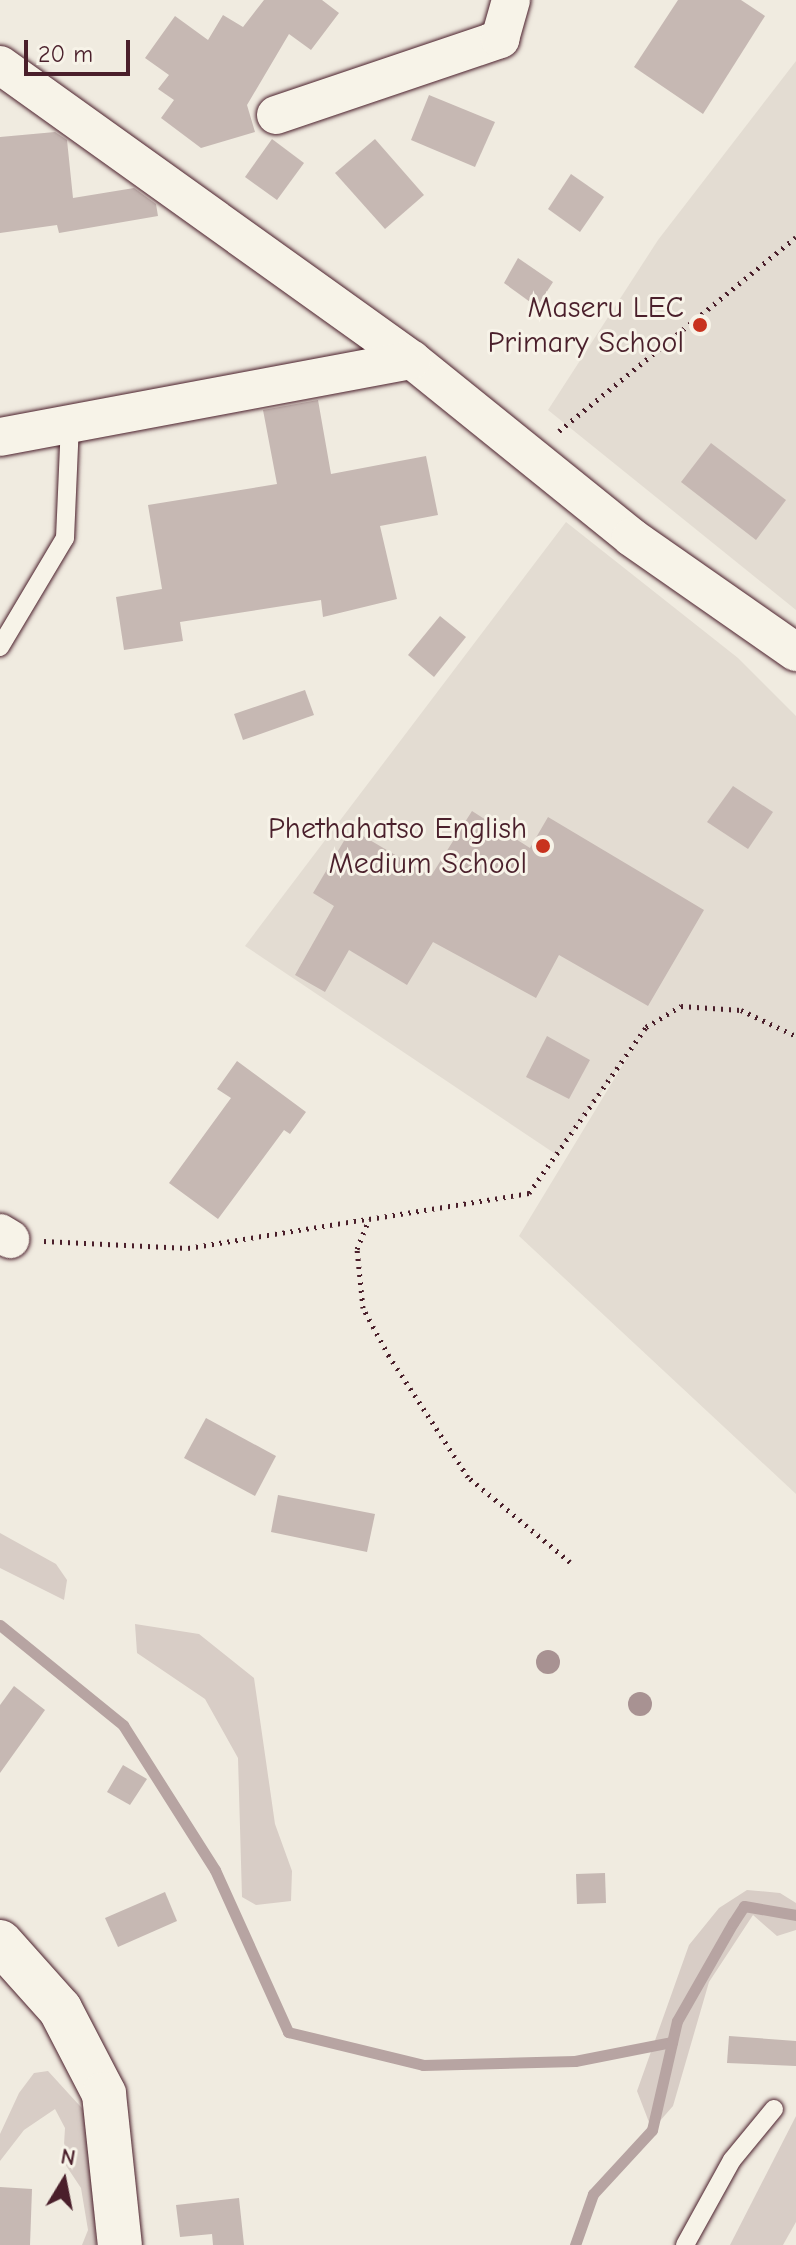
<!DOCTYPE html>
<html>
<head>
<meta charset="utf-8">
<style>
	body { margin:0 }
	#map { position:relative; width:796px; height:2245px; overflow:hidden; background:#f0ebe0; font-family:"Comic Neue",sans-serif }
	div>[style] { position:absolute }
	[style*='--x'] { left:calc(var(--x)*1px); top:calc(var(--y)*1px); width:calc(var(--w)*1px); rotate:calc(var(--a)*1deg) }
	.built>* { inset:0; background:#e3dcd2 }
	.green>* { inset:0; background:#d8cdc6 }
	.stream>* { height:11px; margin:-5.5px; padding:0 5.5px; transform-origin:5.5px; border-radius:5.5px; background:#b7a4a2 }
	.building>* { inset:0; background:#c6b8b3 }
	.path>* { height:5px; margin-top:-2.5px; transform-origin:0; background:repeating-linear-gradient(90deg,#4a1f2b 0 2px,transparent 0 8px) }
	.roads { filter:drop-shadow(0 0 2px #4a1f2b) drop-shadow(0 0 2px #4a1f2b) }
	.lane>* { height:18px; margin:-9px; padding:0 9px; transform-origin:9px; border-radius:9px; background:#f7f3e8 }
	.street>* { height:38px; margin:-19px; padding:0 19px; transform-origin:19px; border-radius:19px; background:#f7f3e8 }
	.secondary>* { height:44px; margin:-22px; padding:0 22px; transform-origin:22px; border-radius:22px; background:#f7f3e8 }
	.trees>* { width:24px; height:24px; margin:-12px; border-radius:50%; background:#a89292 }
	.dots>* { width:22px; height:22px; translate:-50% -50%; box-sizing:border-box; border:4px solid #f7f3e8; border-radius:50% }
	span { translate:-50% -50%; white-space:nowrap; text-align:center; line-height:1.15; -webkit-text-stroke:6px #f7f3e8; paint-order:stroke }
	.poi-label { font-size:30px; color:#4a1f2b }
	.right { translate:-100% -50%; text-align:right }
	.north { position:absolute; left:24px; top:2141px; width:80px; height:80px; -webkit-text-stroke:6px #f7f3e8; paint-order:stroke; rotate:10deg; font-size:22px; font-weight:700; line-height:32px; text-align:center; color:#4a1f2b }
	.north::after { content:''; display:block; margin:auto; width:28px; height:36px; background:#4a1f2b; clip-path:polygon(50% 0,100% 100%,50% 72%,0 100%) }
	.scale { position:absolute; left:24px; top:40px; width:106px; height:36px; box-sizing:border-box; border:4px solid #4a1f2b; border-top:0; padding-left:10px; font-size:24px; line-height:28px; white-space:nowrap; color:#4a1f2b; -webkit-text-stroke:6px #f7f3e8; paint-order:stroke }
</style>
</head>
<body>
<div id="map">
	<div class="built">
		<div style="clip-path:polygon(796px 61px,796px 610px,548px 410px,658px 240px)"></div>
		<div style="clip-path:polygon(566px 522px,738px 658px,796px 716px,796px 1494px,519px 1236px,636px 1043px,557px 1155px,245px 946px)"></div>
	</div>
	<div class="green">
		<div style="clip-path:polygon(0 1533px,56px 1564px,67px 1580px,64px 1600px,0 1568px)"></div>
		<div style="clip-path:polygon(135px 1624px,199px 1634px,254px 1678px,275px 1824px,292px 1871px,291px 1901px,256px 1905px,242px 1897px,238px 1758px,205px 1699px,137px 1653px)"></div>
		<div style="clip-path:polygon(747px 1890px,780px 1893px,796px 1903px,796px 1930px,777px 1936px,753px 1915px,709px 1982px,673px 2106px,652px 2130px,637px 2091px,689px 1945px,719px 1908px)"></div>
		<div style="clip-path:polygon(48px 2071px,90px 2117px,96px 2245px,82px 2245px,88px 2230px,81px 2188px,63px 2161px,65px 2128px,55px 2109px,24px 2130px,0 2161px,0 2134px,19px 2093px,34px 2073px)"></div>
		<div style="clip-path:polygon(796px 2116px,796px 2222px,783px 2245px,730px 2245px)"></div>
	</div>
	<div class="stream">
		<div style="--x:0;--y:1625;--w:159;--a:39.1"></div>
		<div style="--x:123;--y:1725;--w:172;--a:57.6"></div>
		<div style="--x:215;--y:1870;--w:178;--a:65.7"></div>
		<div style="--x:288;--y:2032;--w:139;--a:13.7"></div>
		<div style="--x:423;--y:2065;--w:152;--a:-1.5"></div>
		<div style="--x:575;--y:2061;--w:99;--a:-11.1"></div>
		<div style="--x:575;--y:2245;--w:54;--a:-70.6"></div>
		<div style="--x:593;--y:2194;--w:87;--a:-47.3"></div>
		<div style="--x:652;--y:2130;--w:112;--a:-77.1"></div>
		<div style="--x:677;--y:2021;--w:113;--a:-60.3"></div>
		<div style="--x:733;--y:1923;--w:20;--a:-57"></div>
		<div style="--x:744;--y:1906;--w:53;--a:9.8"></div>
	</div>
	<div class="building">
		<div style="clip-path:polygon(264px 0,322px 0,339px 13px,311px 50px,289px 34px,247px 105px,255px 132px,201px 148px,161px 118px,174px 100px,158px 89px,169px 75px,145px 58px,175px 16px,208px 40px,223px 15px,243px 27px)"></div>
		<div style="clip-path:polygon(678px 0,741px 0,765px 16px,703px 114px,634px 67px)"></div>
		<div style="clip-path:polygon(429px 95px,495px 122px,475px 167px,411px 140px)"></div>
		<div style="clip-path:polygon(55px 132px,67px 140px,73px 198px,134px 188px,156px 204px,158px 216px,59px 233px,57px 225px,0 233px,0 137px)"></div>
		<div style="clip-path:polygon(272px 139px,304px 163px,277px 200px,245px 177px)"></div>
		<div style="clip-path:polygon(375px 139px,424px 195px,385px 229px,335px 173px)"></div>
		<div style="clip-path:polygon(571px 174px,604px 197px,580px 232px,548px 209px)"></div>
		<div style="clip-path:polygon(518px 258px,553px 282px,537px 307px,504px 283px)"></div>
		<div style="clip-path:polygon(318px 400px,331px 474px,426px 456px,438px 515px,380px 526px,397px 599px,323px 617px,321px 600px,180px 622px,183px 641px,124px 650px,116px 597px,162px 589px,148px 505px,277px 484px,263px 410px)"></div>
		<div style="clip-path:polygon(711px 443px,786px 500px,756px 540px,681px 482px)"></div>
		<div style="clip-path:polygon(440px 616px,466px 637px,434px 677px,408px 655px)"></div>
		<div style="clip-path:polygon(305px 690px,314px 715px,243px 740px,234px 714px)"></div>
		<div style="clip-path:polygon(733px 786px,773px 812px,748px 849px,707px 822px)"></div>
		<div style="clip-path:polygon(472px 811px,530px 848px,548px 817px,704px 910px,648px 1006px,559px 955px,536px 998px,433px 942px,407px 985px,349px 950px,325px 992px,295px 975px,334px 906px,313px 893px,351px 829px,431px 876px)"></div>
		<div style="clip-path:polygon(547px 1036px,590px 1060px,569px 1099px,526px 1077px)"></div>
		<div style="clip-path:polygon(237px 1061px,306px 1112px,290px 1134px,284px 1130px,218px 1219px,169px 1183px,231px 1098px,217px 1089px)"></div>
		<div style="clip-path:polygon(206px 1418px,276px 1456px,255px 1496px,184px 1458px)"></div>
		<div style="clip-path:polygon(278px 1495px,375px 1514px,367px 1552px,271px 1532px)"></div>
		<div style="clip-path:polygon(14px 1686px,45px 1710px,0 1773px,0 1705px)"></div>
		<div style="clip-path:polygon(123px 1765px,147px 1779px,130px 1805px,107px 1792px)"></div>
		<div style="clip-path:polygon(605px 1873px,606px 1903px,577px 1904px,576px 1874px)"></div>
		<div style="clip-path:polygon(165px 1892px,177px 1921px,118px 1947px,105px 1918px)"></div>
		<div style="clip-path:polygon(729px 2036px,796px 2041px,796px 2066px,727px 2063px)"></div>
		<div style="clip-path:polygon(0 2187px,32px 2189px,30px 2245px,0 2245px)"></div>
		<div style="clip-path:polygon(239px 2198px,244px 2245px,213px 2245px,212px 2234px,180px 2237px,176px 2205px)"></div>
	</div>
	<div class="path">
		<div style="--x:559;--y:431;--w:306;--a:-39.3"></div>
		<div style="--x:44;--y:1241;--w:144;--a:2.8"></div>
		<div style="--x:188;--y:1248;--w:182;--a:-9.2"></div>
		<div style="--x:570;--y:1562;--w:133;--a:-140.2"></div>
		<div style="--x:468;--y:1477;--w:145;--a:-123.1"></div>
		<div style="--x:389;--y:1356;--w:55;--a:-118.4"></div>
		<div style="--x:363;--y:1308;--w:59;--a:-95.8"></div>
		<div style="--x:357;--y:1249;--w:32;--a:-68"></div>
		<div style="--x:369;--y:1219;--w:162;--a:-9.2"></div>
		<div style="--x:529;--y:1193;--w:203;--a:-54.8"></div>
		<div style="--x:646;--y:1027;--w:41;--a:-31"></div>
		<div style="--x:681;--y:1006;--w:60;--a:3.8"></div>
		<div style="--x:741;--y:1010;--w:61;--a:25.3"></div>
	</div>
	<div class="roads">
		<div class="lane">
			<div style="--x:0;--y:647;--w:127;--a:-59.2"></div>
			<div style="--x:65;--y:538;--w:116;--a:-87.5"></div>
			<div style="--x:685;--y:2245;--w:97;--a:-61.1"></div>
			<div style="--x:732;--y:2160;--w:66;--a:-50.5"></div>
		</div>
		<div class="street">
			<div style="--x:0;--y:65;--w:507;--a:35.6"></div>
			<div style="--x:412;--y:360;--w:282;--a:38.9"></div>
			<div style="--x:631;--y:537;--w:201;--a:34.9"></div>
			<div style="--x:276;--y:115;--w:237;--a:-18.7"></div>
			<div style="--x:500;--y:39;--w:41;--a:-74.2"></div>
			<div style="--x:0;--y:437;--w:419;--a:-10.6"></div>
			<div style="--x:0;--y:1233;--w:12;--a:31"></div>
		</div>
		<div class="secondary">
			<div style="--x:0;--y:1942;--w:90;--a:48.2"></div>
			<div style="--x:60;--y:2009;--w:96;--a:62.6"></div>
			<div style="--x:104;--y:2094;--w:152;--a:84"></div>
		</div>
	</div>
	<div class="trees">
		<div style="left:548px;top:1662px"></div>
		<div style="left:640px;top:1704px"></div>
	</div>
	<div class="dots">
		<div style="left:700px;top:325px;background:#c8321e"></div>
		<div style="left:543px;top:846px;background:#c8321e"></div>
	</div>
	<div class="poi-label">
		<span class="right" style="left:684px;top:325px">Maseru LEC<br>Primary School</span>
		<span class="right" style="left:527px;top:846px">Phethahatso English<br>Medium School</span>
	</div>
	<div class="north">N</div>
	<div class="scale">20 m</div>
</div>
</body>
</html>
